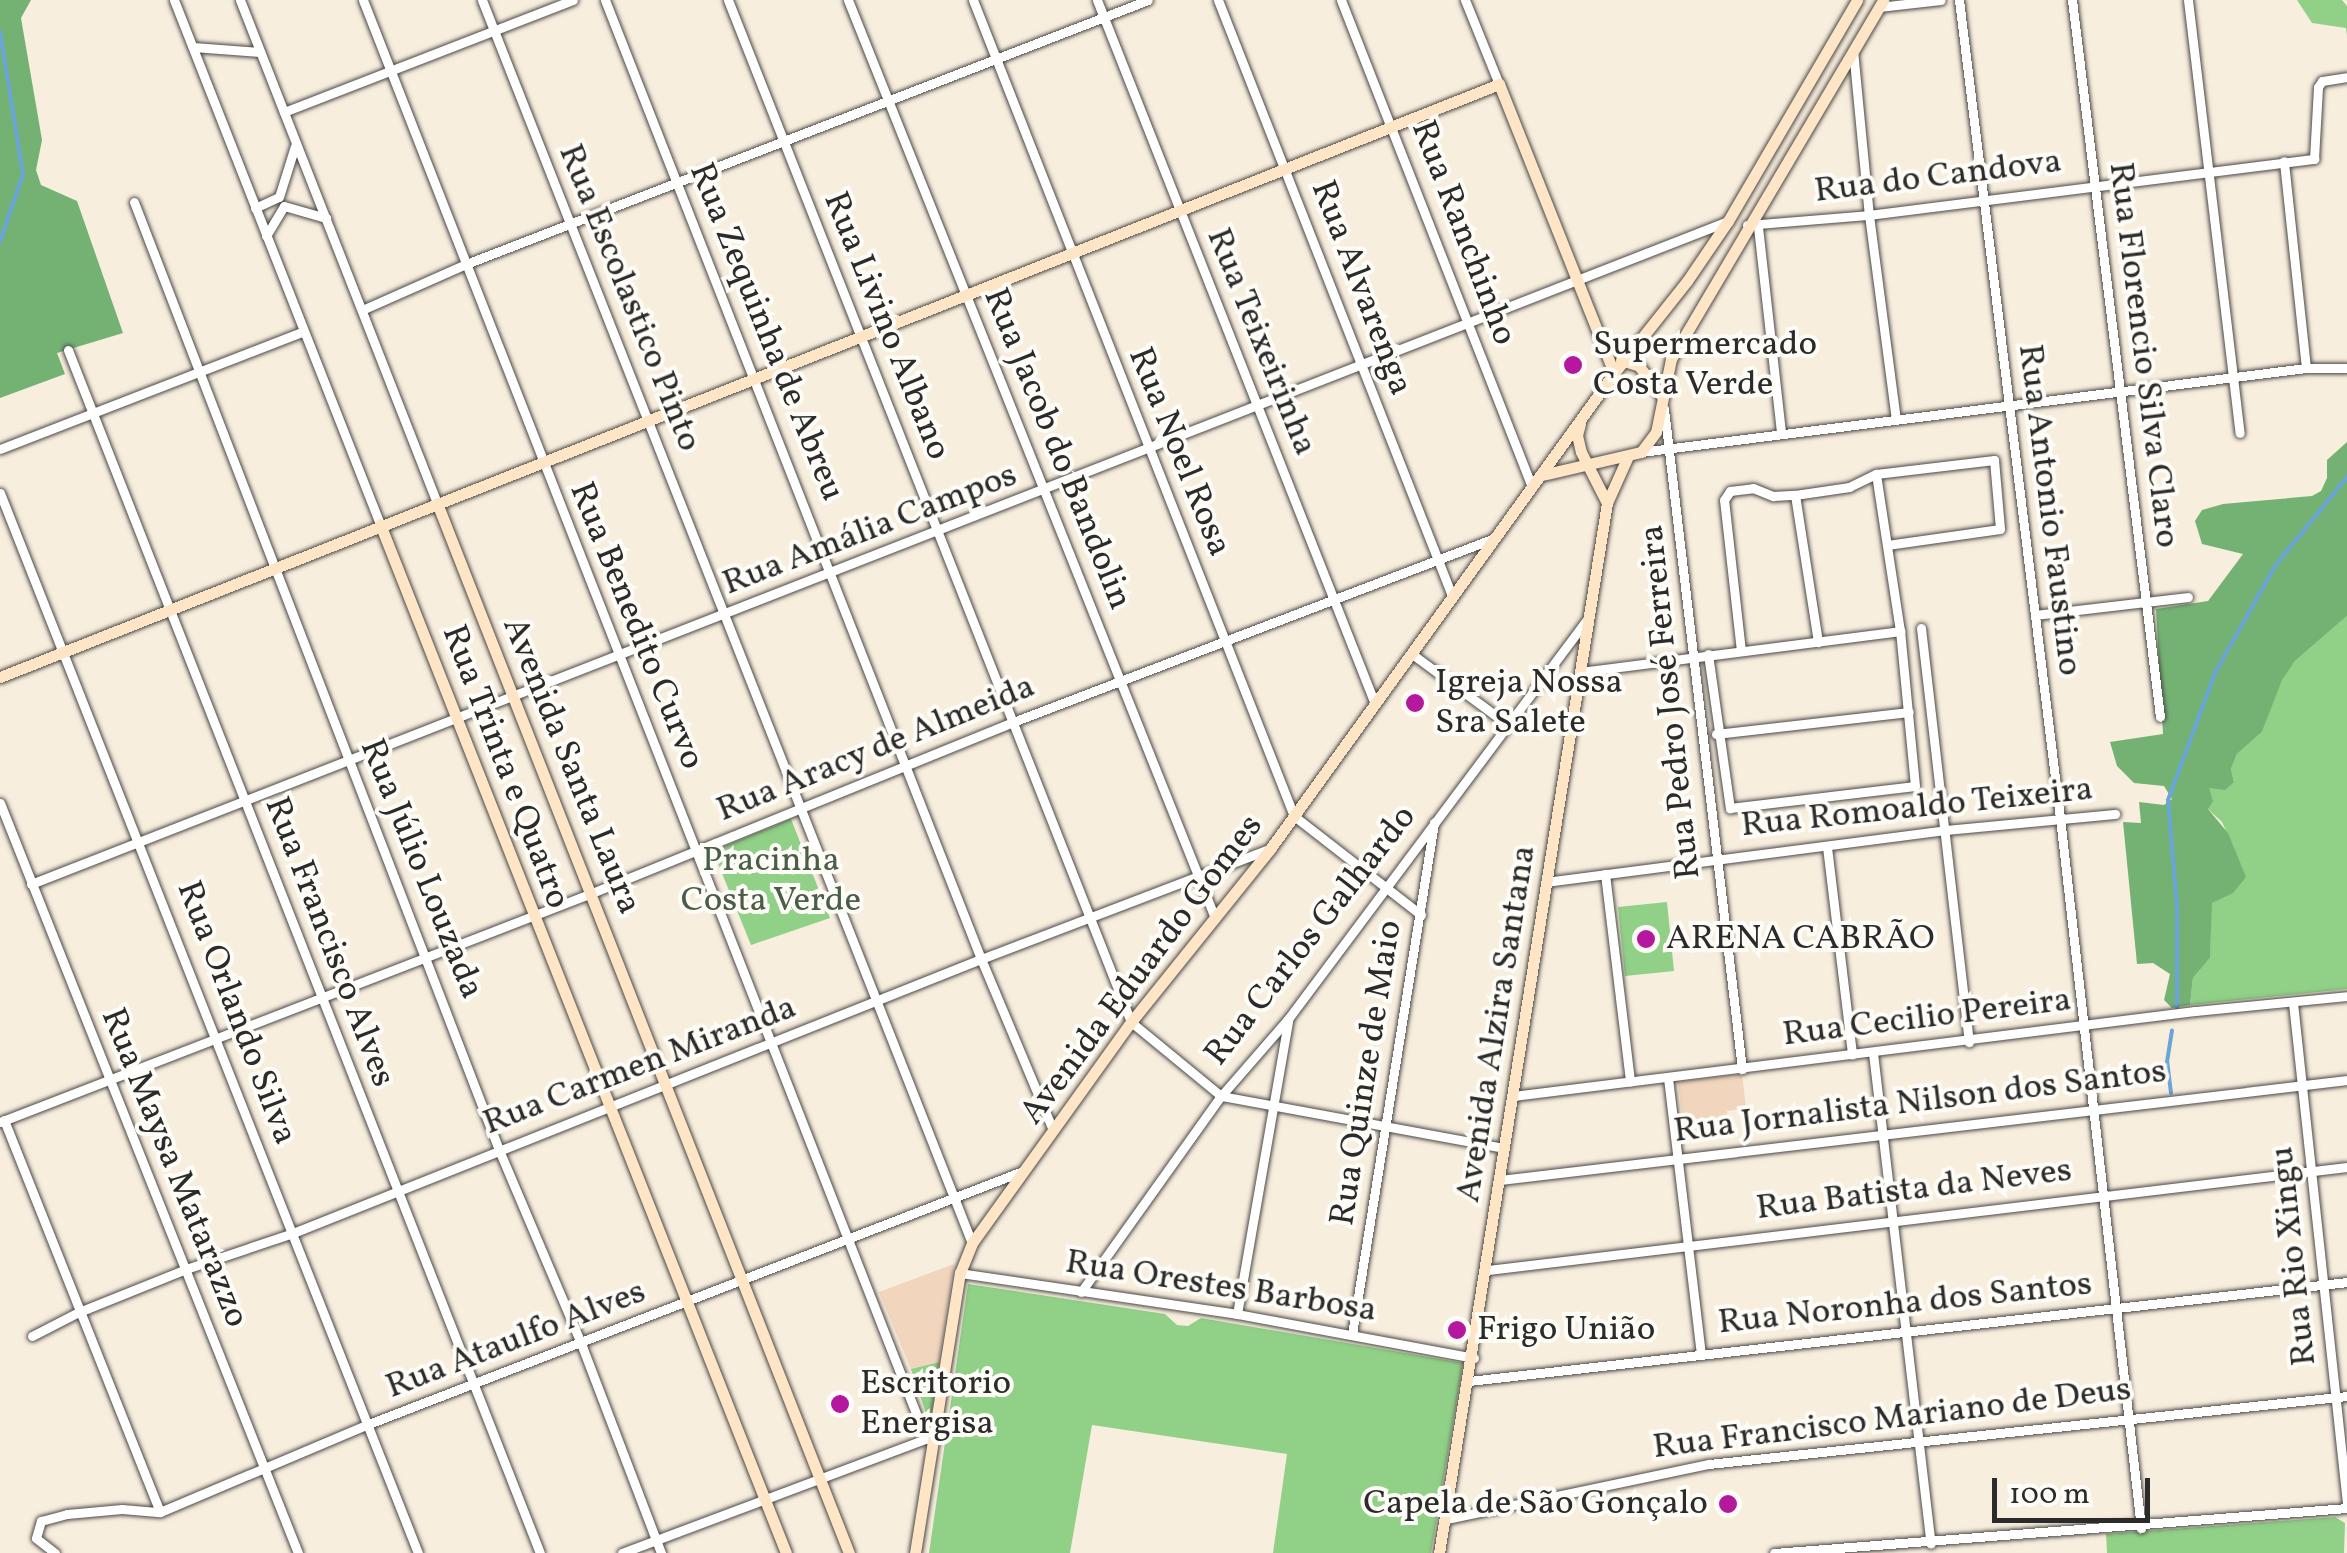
<!DOCTYPE html>
<html>
<head>
<meta charset="utf-8">
<style>
	body { margin:0 }
	#map { position:relative; width:2347px; height:1553px; overflow:hidden; background:#f8eede; font-family:Vollkorn,serif }
	div>[style] { position:absolute }
	[style*='--x'] { left:calc(var(--x)*1px); top:calc(var(--y)*1px); width:calc(var(--w)*1px); rotate:calc(var(--a)*1deg) }
	.built>* { inset:0; background:#f1d5bd }
	.green>* { inset:0; background:#90d087 }
	.forest>* { inset:0; background:#74b274 }
	.stream>* { height:4px; margin:-2px; padding:0 2px; transform-origin:2px; border-radius:2px; background:#6aa5da }
	.roads { filter:drop-shadow(0 0 2px #4a4846) drop-shadow(0 0 2px #4a4846) }
	.street>* { height:9px; margin:-4.5px; padding:0 4.5px; transform-origin:4.5px; border-radius:4.5px; background:#fff }
	.secondary>* { height:11px; margin:-5.5px; padding:0 5.5px; transform-origin:5.5px; border-radius:5.5px; background:#fde5c5 }
	.dots>* { width:28px; height:28px; translate:-50% -50%; box-sizing:border-box; border:5px solid #fdfcf7; border-radius:50% }
	span { translate:-50% -50%; white-space:nowrap; text-align:center; line-height:1.15; -webkit-text-stroke:8px #fdfcf7; paint-order:stroke }
	.street-label { font-size:35px; color:#2b2b2b }
	.poi-label { font-size:35px; color:#2b2b2b }
	.left { translate:0 -50%; text-align:left }
	.right { translate:-100% -50%; text-align:right }
	.park-label { font-size:35px; color:#495d47 }
	.scale { position:absolute; left:1992px; top:1478px; width:158px; height:45px; box-sizing:border-box; border:5px solid #2b2b2b; border-top:0; padding-left:12px; font-size:30px; line-height:35px; white-space:nowrap; color:#2b2b2b; -webkit-text-stroke:8px #fdfcf7; paint-order:stroke }
</style>
</head>
<body>
<div id="map">
	<div class="built">
		<div style="clip-path:polygon(1742px 1074px,1746px 1108px,1727px 1111px,1729px 1135px,1685px 1140px,1678px 1082px)"></div>
		<div style="clip-path:polygon(954px 1264px,939px 1362px,911px 1369px,879px 1292px)"></div>
	</div>
	<div class="green">
		<div style="clip-path:polygon(2297px 0,2342px 0,2347px 6px,2347px 36px,2346px 28px,2312px 23px)"></div>
		<div style="clip-path:polygon(2347px 616px,2347px 989px,2190px 1005px,2193px 978px,2210px 958px,2211px 903px,2218px 899px,2233px 846px,2222px 822px,2208px 809px,2208px 787px,2234px 782px,2231px 769px,2237px 754px,2262px 732px,2281px 680px,2295px 661px)"></div>
		<div style="clip-path:polygon(791px 819px,830px 918px,751px 945px,713px 851px)"></div>
		<div style="clip-path:polygon(1667px 902px,1674px 971px,1625px 976px,1618px 907px)"></div>
		<div style="clip-path:polygon(968px 1284px,1165px 1314px,1177px 1325px,1188px 1326px,1201px 1318px,1463px 1363px,1431px 1553px,1273px 1553px,1287px 1454px,1092px 1425px,1070px 1553px,929px 1553px)"></div>
		<div style="clip-path:polygon(939px 1362px,930px 1425px,911px 1369px)"></div>
		<div style="clip-path:polygon(2335px 1517px,2345px 1523px,2344px 1553px,2107px 1553px,2106px 1534px)"></div>
	</div>
	<div class="forest">
		<div style="clip-path:polygon(0 0,31px 0,21px 18px,42px 140px,36px 170px,41px 185px,77px 201px,123px 333px,57px 353px,65px 374px,0 398px)"></div>
		<div style="clip-path:polygon(2347px 442px,2347px 616px,2295px 661px,2282px 680px,2262px 732px,2237px 754px,2231px 769px,2234px 782px,2225px 790px,2209px 788px,2213px 801px,2208px 809px,2228px 833px,2246px 877px,2233px 893px,2212px 903px,2210px 958px,2193px 978px,2190px 1005px,2172px 1008px,2164px 1000px,2170px 974px,2153px 963px,2137px 964px,2123px 822px,2141px 823px,2139px 802px,2164px 805px,2172px 799px,2164px 786px,2134px 783px,2117px 766px,2110px 742px,2163px 734px,2156px 609px,2208px 601px,2243px 554px,2202px 544px,2195px 521px,2202px 510px,2223px 504px,2312px 496px,2321px 491px,2327px 478px,2327px 460px)"></div>
	</div>
	<div class="stream">
		<div style="--x:0;--y:32;--w:144;--a:80.8"></div>
		<div style="--x:23;--y:174;--w:72;--a:108.7"></div>
		<div style="--x:2177;--y:1008;--w:102;--a:-90"></div>
		<div style="--x:2177;--y:906;--w:106;--a:-94.9"></div>
		<div style="--x:2168;--y:800;--w:135;--a:-69.7"></div>
		<div style="--x:2215;--y:673;--w:123;--a:-60.7"></div>
		<div style="--x:2275;--y:566;--w:114;--a:-51"></div>
		<div style="--x:2171;--y:1093;--w:31;--a:-97"></div>
		<div style="--x:2167;--y:1062;--w:32;--a:-81"></div>
	</div>
	<div class="roads">
		<div class="street">
			<div style="--x:174;--y:0;--w:563;--a:68.54"></div>
			<div style="--x:240;--y:0;--w:540;--a:68.61"></div>
			<div style="--x:363;--y:0;--w:1545;--a:68.63"></div>
			<div style="--x:482;--y:0;--w:1336;--a:68.49"></div>
			<div style="--x:605;--y:0;--w:1030;--a:68.59"></div>
			<div style="--x:981;--y:959;--w:186;--a:67.2"></div>
			<div style="--x:728;--y:0;--w:1099;--a:68.48"></div>
			<div style="--x:1131;--y:1022;--w:117;--a:39.4"></div>
			<div style="--x:1221;--y:1096;--w:288;--a:10.4"></div>
			<div style="--x:848;--y:0;--w:989;--a:68.21"></div>
			<div style="--x:973;--y:0;--w:877;--a:68.53"></div>
			<div style="--x:1294;--y:816;--w:161;--a:37.9"></div>
			<div style="--x:1097;--y:0;--w:757;--a:68.45"></div>
			<div style="--x:1218;--y:0;--w:640;--a:68.56"></div>
			<div style="--x:1341;--y:0;--w:523;--a:68.59"></div>
			<div style="--x:1465;--y:0;--w:91;--a:68"></div>
			<div style="--x:1959;--y:0;--w:824;--a:82.96"></div>
			<div style="--x:2060;--y:818;--w:715;--a:83.49"></div>
			<div style="--x:2072;--y:0;--w:722;--a:83"></div>
			<div style="--x:2188;--y:0;--w:436;--a:83.2"></div>
			<div style="--x:1879;--y:7;--w:62;--a:-6.4"></div>
			<div style="--x:193;--y:47;--w:67;--a:4.3"></div>
			<div style="--x:1853;--y:50;--w:166;--a:84.5"></div>
			<div style="--x:1869;--y:215;--w:206;--a:82.5"></div>
			<div style="--x:284;--y:112;--w:310;--a:-21.2"></div>
			<div style="--x:134;--y:202;--w:1016;--a:68.94"></div>
			<div style="--x:499;--y:1150;--w:213;--a:67"></div>
			<div style="--x:582;--y:1346;--w:222;--a:69.1"></div>
			<div style="--x:255;--y:208;--w:26;--a:-25"></div>
			<div style="--x:279;--y:197;--w:53;--a:-72.6"></div>
			<div style="--x:1747;--y:225;--w:122;--a:-4.7"></div>
			<div style="--x:1869;--y:215;--w:449;--a:-7.2"></div>
			<div style="--x:2314;--y:159;--w:72;--a:-86.8"></div>
			<div style="--x:2318;--y:87;--w:7;--a:-56"></div>
			<div style="--x:2322;--y:81;--w:25;--a:-9"></div>
			<div style="--x:1758;--y:227;--w:206;--a:83.6"></div>
			<div style="--x:266;--y:236;--w:35;--a:-59"></div>
			<div style="--x:284;--y:206;--w:44;--a:15.9"></div>
			<div style="--x:362;--y:310;--w:114;--a:-23.9"></div>
			<div style="--x:466;--y:264;--w:731;--a:-21.16"></div>
			<div style="--x:68;--y:350;--w:1292;--a:68.58"></div>
			<div style="--x:2306;--y:368;--w:41;--a:0"></div>
			<div style="--x:1664;--y:409;--w:665;--a:83.26"></div>
			<div style="--x:0;--y:449;--w:324;--a:-21.2"></div>
			<div style="--x:1641;--y:452;--w:670;--a:-7.2"></div>
			<div style="--x:2306;--y:368;--w:208;--a:-96.1"></div>
			<div style="--x:0;--y:493;--w:1139;--a:68.48"></div>
			<div style="--x:1795;--y:495;--w:149;--a:81.1"></div>
			<div style="--x:2035;--y:615;--w:154;--a:-6.7"></div>
			<div style="--x:1921;--y:628;--w:417;--a:83.4"></div>
			<div style="--x:1741;--y:651;--w:152;--a:-96.4"></div>
			<div style="--x:1724;--y:500;--w:11;--a:-56"></div>
			<div style="--x:1730;--y:491;--w:23;--a:-7"></div>
			<div style="--x:1753;--y:488;--w:22;--a:22"></div>
			<div style="--x:1773;--y:496;--w:22;--a:-3"></div>
			<div style="--x:1795;--y:495;--w:55;--a:-8.4"></div>
			<div style="--x:1849;--y:487;--w:30;--a:-26"></div>
			<div style="--x:1876;--y:474;--w:119;--a:-6.8"></div>
			<div style="--x:1994;--y:460;--w:69;--a:85"></div>
			<div style="--x:2000;--y:529;--w:114;--a:171.9"></div>
			<div style="--x:1412;--y:654;--w:118;--a:36.4"></div>
			<div style="--x:1708;--y:654;--w:156;--a:81.9"></div>
			<div style="--x:1730;--y:808;--w:186;--a:-6.8"></div>
			<div style="--x:1915;--y:786;--w:156;--a:-95.5"></div>
			<div style="--x:1900;--y:631;--w:159;--a:-98.7"></div>
			<div style="--x:1581;--y:672;--w:322;--a:-7.3"></div>
			<div style="--x:1716;--y:734;--w:194;--a:-6.5"></div>
			<div style="--x:0;--y:803;--w:807;--a:68.33"></div>
			<div style="--x:1827;--y:847;--w:209;--a:83.1"></div>
			<div style="--x:1605;--y:874;--w:209;--a:83.1"></div>
			<div style="--x:1546;--y:882;--w:402;--a:-7.4"></div>
			<div style="--x:1945;--y:830;--w:171;--a:-5.4"></div>
			<div style="--x:31;--y:884;--w:1822;--a:-21.34"></div>
			<div style="--x:2293;--y:1003;--w:503;--a:83.84"></div>
			<div style="--x:1873;--y:1053;--w:494;--a:83.3"></div>
			<div style="--x:1668;--y:1078;--w:278;--a:83.2"></div>
			<div style="--x:1513;--y:1096;--w:687;--a:-7.1"></div>
			<div style="--x:2195;--y:1011;--w:153;--a:-5.6"></div>
			<div style="--x:4;--y:1120;--w:422;--a:68.3"></div>
			<div style="--x:0;--y:1122;--w:635;--a:-21.15"></div>
			<div style="--x:592;--y:893;--w:454;--a:-22.1"></div>
			<div style="--x:1013;--y:722;--w:513;--a:-20.91"></div>
			<div style="--x:1500;--y:1180;--w:853;--a:-6.73"></div>
			<div style="--x:1488;--y:1270;--w:865;--a:-6.84"></div>
			<div style="--x:960;--y:1273;--w:280;--a:8.4"></div>
			<div style="--x:1237;--y:1314;--w:241;--a:10.5"></div>
			<div style="--x:1081;--y:1292;--w:241;--a:-54.5"></div>
			<div style="--x:1221;--y:1096;--w:102;--a:-49"></div>
			<div style="--x:1288;--y:1019;--w:499;--a:-53.2"></div>
			<div style="--x:1237;--y:1314;--w:297;--a:-80.1"></div>
			<div style="--x:1352;--y:1334;--w:518;--a:-80.88"></div>
			<div style="--x:32;--y:1336;--w:53;--a:-27.1"></div>
			<div style="--x:79;--y:1312;--w:115;--a:-21.9"></div>
			<div style="--x:186;--y:1269;--w:113;--a:-18.6"></div>
			<div style="--x:293;--y:1233;--w:741;--a:-21.72"></div>
			<div style="--x:981;--y:959;--w:306;--a:-20.9"></div>
			<div style="--x:1469;--y:1381;--w:884;--a:-6.43"></div>
			<div style="--x:1447;--y:1519;--w:268;--a:-11.9"></div>
			<div style="--x:1709;--y:1464;--w:642;--a:-6.08"></div>
			<div style="--x:55;--y:1553;--w:24;--a:-142"></div>
			<div style="--x:36;--y:1538;--w:18;--a:-74"></div>
			<div style="--x:41;--y:1521;--w:27;--a:-15"></div>
			<div style="--x:67;--y:1514;--w:55;--a:-5.2"></div>
			<div style="--x:122;--y:1509;--w:38;--a:5"></div>
			<div style="--x:160;--y:1512;--w:224;--a:-22.9"></div>
			<div style="--x:366;--y:1425;--w:704;--a:-21.14"></div>
			<div style="--x:622;--y:1553;--w:327;--a:-20.6"></div>
			<div style="--x:1774;--y:1553;--w:575;--a:-4.49"></div>
		</div>
		<div class="secondary">
			<div style="--x:1621;--y:360;--w:19;--a:18"></div>
			<div style="--x:1639;--y:366;--w:36;--a:53"></div>
			<div style="--x:1580;--y:424;--w:11;--a:105"></div>
			<div style="--x:1577;--y:435;--w:17;--a:77"></div>
			<div style="--x:1581;--y:452;--w:57;--a:63"></div>
			<div style="--x:1542;--y:475;--w:102;--a:-13.1"></div>
			<div style="--x:1641;--y:452;--w:25;--a:-53"></div>
			<div style="--x:1656;--y:432;--w:75;--a:-78.4"></div>
			<div style="--x:1671;--y:359;--w:417;--a:-59.4"></div>
			<div style="--x:437;--y:503;--w:1128;--a:68.58"></div>
			<div style="--x:380;--y:524;--w:1106;--a:68.47"></div>
			<div style="--x:0;--y:677;--w:1612;--a:-21.58"></div>
			<div style="--x:1499;--y:84;--w:311;--a:68.3"></div>
			<div style="--x:915;--y:1553;--w:284;--a:-80.9"></div>
			<div style="--x:960;--y:1273;--w:32;--a:-68"></div>
			<div style="--x:972;--y:1243;--w:272;--a:-54.3"></div>
			<div style="--x:1131;--y:1022;--w:222;--a:-51.2"></div>
			<div style="--x:1270;--y:849;--w:587;--a:-54.14"></div>
			<div style="--x:1614;--y:373;--w:117;--a:-51.6"></div>
			<div style="--x:1687;--y:281;--w:73;--a:-55.7"></div>
			<div style="--x:1728;--y:221;--w:256;--a:-59.7"></div>
			<div style="--x:1439;--y:1553;--w:1063;--a:-80.91"></div>
			<div style="--x:1607;--y:503;--w:51;--a:-65.9"></div>
		</div>
	</div>
	<div class="dots">
		<div style="left:1573px;top:365px;background:#b5179e"></div>
		<div style="left:1415px;top:703px;background:#b5179e"></div>
		<div style="left:1646px;top:939px;background:#b5179e"></div>
		<div style="left:1457px;top:1330px;background:#b5179e"></div>
		<div style="left:840px;top:1404px;background:#b5179e"></div>
		<div style="left:1728px;top:1504px;background:#b5179e"></div>
	</div>
	<div class="street-label">
		<span style="left:1938px;top:177px;rotate:-7deg">Rua do Candova</span>
		<span style="left:1463px;top:233px;rotate:69deg">Rua Ranchinho</span>
		<span style="left:1361px;top:288px;rotate:69deg">Rua Alvarenga</span>
		<span style="left:629px;top:298px;rotate:68deg">Rua Escolastico Pinto</span>
		<span style="left:886px;top:326px;rotate:68deg">Rua Livino Albano</span>
		<span style="left:766px;top:332px;rotate:68deg">Rua Zequinha de Abreu</span>
		<span style="left:1261px;top:342px;rotate:68deg">Rua Teixeirinha</span>
		<span style="left:2143px;top:355px;rotate:83deg">Rua Florencio Silva Claro</span>
		<span style="left:1057px;top:449px;rotate:68deg">Rua Jacob do Bandolin</span>
		<span style="left:1179px;top:452px;rotate:68deg">Rua Noel Rosa</span>
		<span style="left:2049px;top:510px;rotate:83deg">Rua Antonio Faustino</span>
		<span style="left:870px;top:530px;rotate:-21deg">Rua Amália Campos</span>
		<span style="left:636px;top:626px;rotate:68deg">Rua Benedito Curvo</span>
		<span style="left:1671px;top:702px;rotate:-96deg">Rua Pedro José Ferreira</span>
		<span style="left:876px;top:749px;rotate:-22deg">Rua Aracy de Almeida</span>
		<span style="left:571px;top:766px;rotate:68deg">Avenida Santa Laura</span>
		<span style="left:505px;top:767px;rotate:69deg">Rua Trinta e Quatro</span>
		<span style="left:1917px;top:808px;rotate:-6deg">Rua Romoaldo Teixeira</span>
		<span style="left:421px;top:869px;rotate:68deg">Rua Júlio Louzada</span>
		<span style="left:1311px;top:936px;rotate:-52deg">Rua Carlos Galhardo</span>
		<span style="left:329px;top:942px;rotate:69deg">Rua Francisco Alves</span>
		<span style="left:1142px;top:970px;rotate:-53deg">Avenida Eduardo Gomes</span>
		<span style="left:236px;top:1013px;rotate:69deg">Rua Orlando Silva</span>
		<span style="left:1927px;top:1018px;rotate:-7deg">Rua Cecilio Pereira</span>
		<span style="left:1497px;top:1024px;rotate:-81deg">Avenida Alzira Santana</span>
		<span style="left:640px;top:1066px;rotate:-21deg">Rua Carmen Miranda</span>
		<span style="left:1367px;top:1073px;rotate:-81deg">Rua Quinze de Maio</span>
		<span style="left:1920px;top:1102px;rotate:-7deg">Rua Jornalista Nilson dos Santos</span>
		<span style="left:174px;top:1168px;rotate:68deg">Rua Maysa Matarazzo</span>
		<span style="left:1914px;top:1190px;rotate:-7deg">Rua Batista da Neves</span>
		<span style="left:2294px;top:1256px;rotate:-96deg">Rua Rio Xingu</span>
		<span style="left:1221px;top:1287px;rotate:9deg">Rua Orestes Barbosa</span>
		<span style="left:1905px;top:1304px;rotate:-6deg">Rua Noronha dos Santos</span>
		<span style="left:516px;top:1340px;rotate:-21deg">Rua Ataulfo Alves</span>
		<span style="left:1892px;top:1419px;rotate:-7deg">Rua Francisco Mariano de Deus</span>
	</div>
	<div class="poi-label">
		<span class="left" style="left:1593px;top:365px">Supermercado<br>Costa Verde</span>
		<span class="left" style="left:1435px;top:703px">Igreja Nossa<br>Sra Salete</span>
		<span class="left" style="left:1666px;top:939px">ARENA CABRÃO</span>
		<span class="left" style="left:1477px;top:1330px">Frigo União</span>
		<span class="left" style="left:860px;top:1404px">Escritorio<br>Energisa</span>
		<span class="right" style="left:1708px;top:1504px">Capela de São Gonçalo</span>
	</div>
	<div class="park-label">
		<span style="left:771px;top:881px">Pracinha<br>Costa Verde</span>
	</div>
	<div class="scale">100 m</div>
</div>
</body>
</html>
